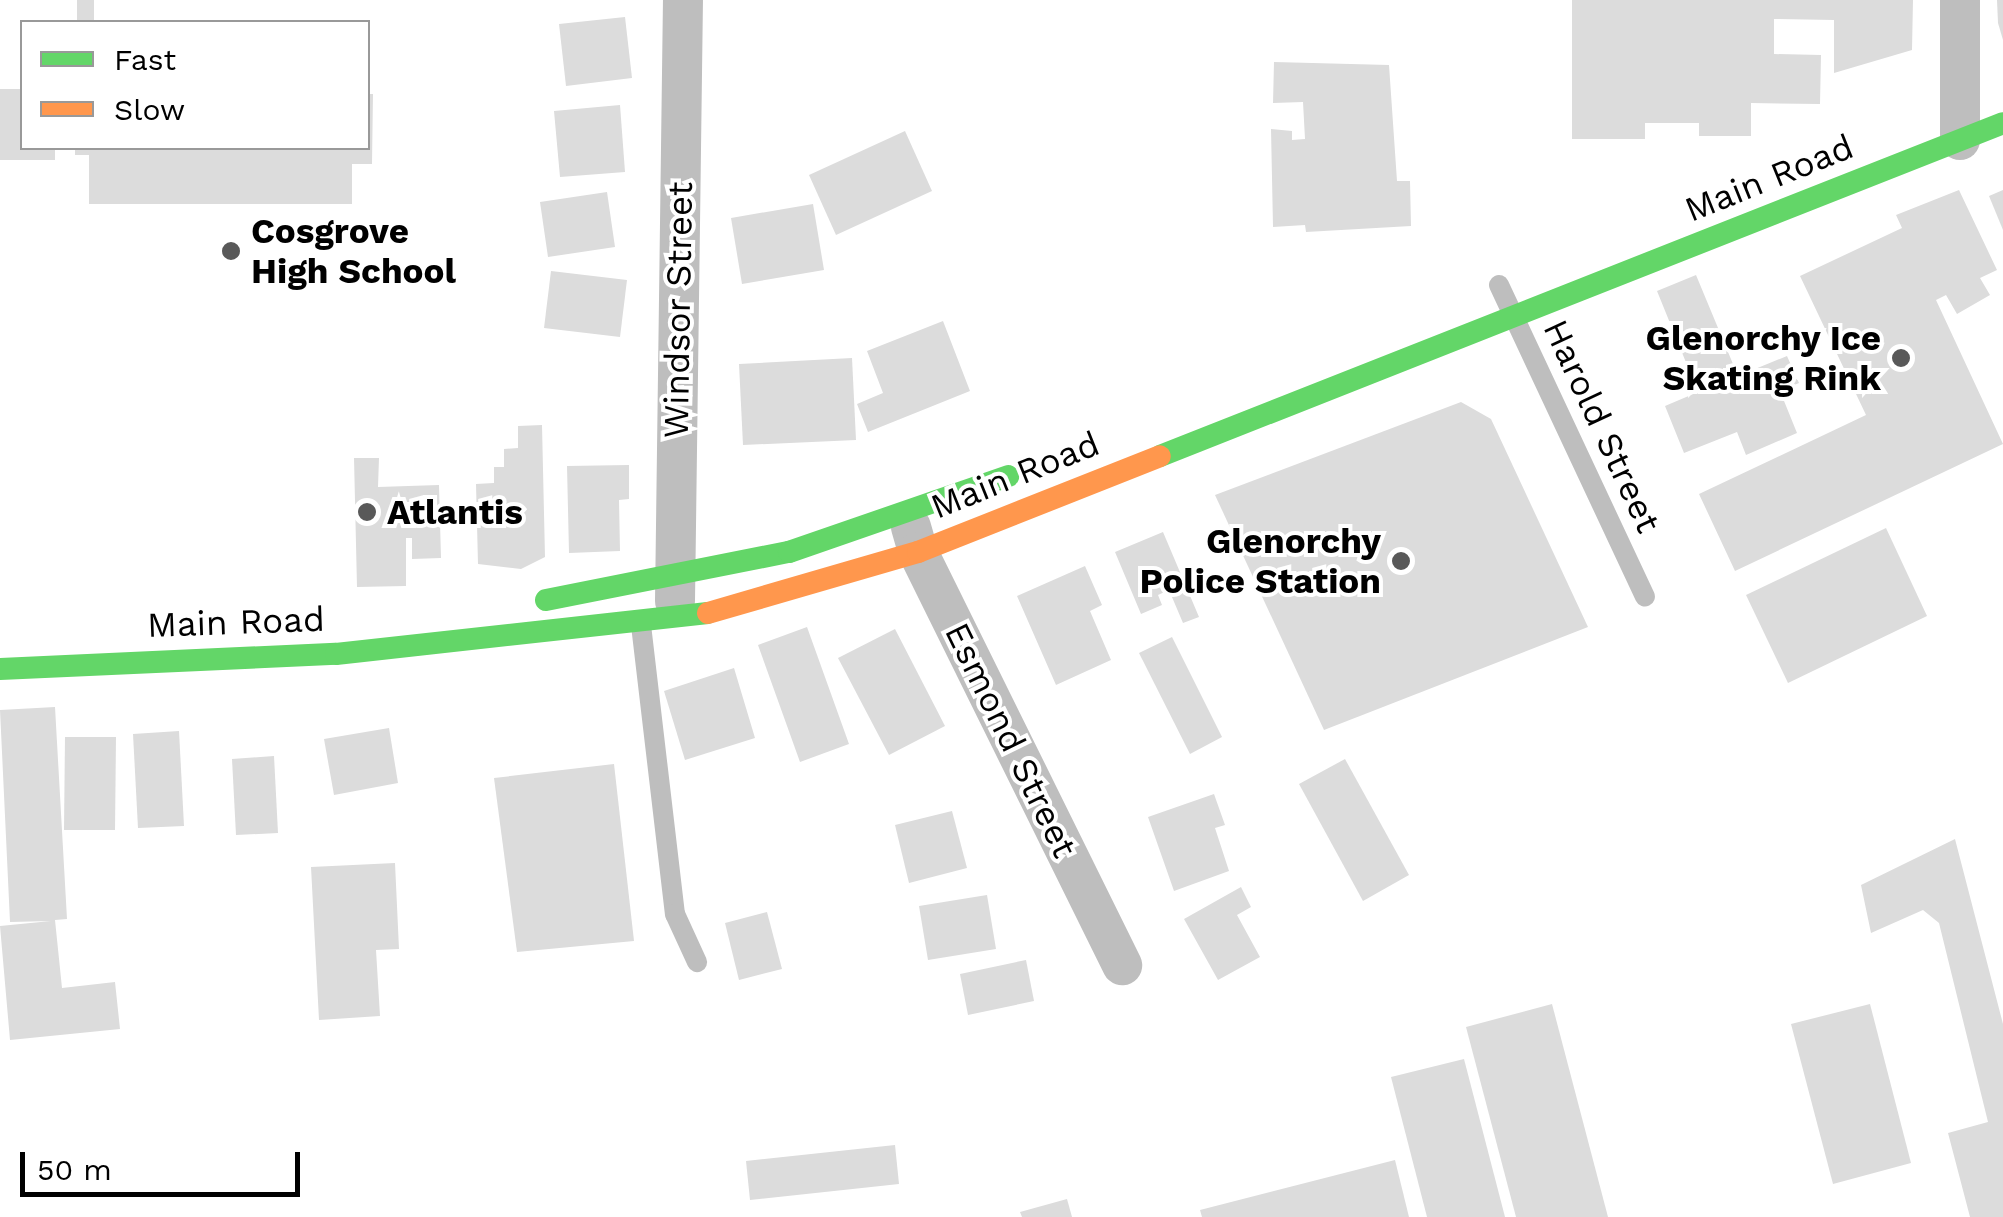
<!DOCTYPE html>
<html>
<head>
<meta charset="utf-8">
<style>
	body { margin:0 }
	#map { position:relative; width:2003px; height:1217px; overflow:hidden; background:#fff; font-family:"Work Sans",sans-serif }
	div>[style] { position:absolute }
	[style*='--x'] { left:calc(var(--x)*1px); top:calc(var(--y)*1px); width:calc(var(--w)*1px); rotate:calc(var(--a)*1deg) }
	.building>* { inset:0; background:#dcdcdc }
	.lane>* { height:20px; margin:-10px; padding:0 10px; transform-origin:10px; border-radius:10px; background:#bebebe }
	.street>* { height:40px; margin:-20px; padding:0 20px; transform-origin:20px; border-radius:20px; background:#bebebe }
	.fast>* { height:22px; margin:-11px; padding:0 11px; transform-origin:11px; border-radius:11px; background:#63d668 }
	.slow>* { height:22px; margin:-11px; padding:0 11px; transform-origin:11px; border-radius:11px; background:#ff974d }
	.dots>* { width:28px; height:28px; translate:-50% -50%; box-sizing:border-box; border:5px solid #fff; border-radius:50% }
	span { translate:-50% -50%; white-space:nowrap; text-align:center; line-height:1.15; -webkit-text-stroke:8px #fff; paint-order:stroke }
	.street-label { font-size:35px; color:#000 }
	.poi-label { font-size:35px; color:#000; font-weight:700 }
	.left { translate:0 -50%; text-align:left }
	.right { translate:-100% -50%; text-align:right }
	.legend { position:absolute; left:20px; top:20px; width:350px; height:130px; box-sizing:border-box; background:#fff; border:2px solid #999; margin:0; padding:12px 18px; list-style:none; font-size:30px; color:#000 }
	.legend li { display:flex; align-items:center; gap:20px; height:50px }
	.legend b { width:50px; border:2px solid #999 }
	.scale { position:absolute; left:20px; top:1152px; width:280px; height:45px; box-sizing:border-box; border:5px solid #000; border-top:0; padding-left:12px; font-size:30px; line-height:35px; white-space:nowrap; color:#000; -webkit-text-stroke:8px #fff; paint-order:stroke }
</style>
</head>
<body>
<div id="map">
	<div class="building">
		<div style="clip-path:polygon(77px 0,94px 0,94px 22px,77px 22px)"></div>
		<div style="clip-path:polygon(1572px 0,1913px 0,1912px 50px,1834px 73px,1834px 20px,1774px 19px,1774px 54px,1821px 55px,1820px 104px,1751px 103px,1751px 136px,1699px 136px,1699px 123px,1645px 123px,1645px 139px,1572px 139px)"></div>
		<div style="clip-path:polygon(1997px 0,2003px 0,2003px 40px,1998px 23px)"></div>
		<div style="clip-path:polygon(625px 17px,632px 78px,566px 86px,559px 24px)"></div>
		<div style="clip-path:polygon(1274px 62px,1389px 65px,1397px 181px,1410px 181px,1411px 226px,1306px 232px,1305px 225px,1273px 227px,1271px 129px,1292px 131px,1292px 140px,1305px 139px,1303px 102px,1273px 103px)"></div>
		<div style="clip-path:polygon(0 89px,22px 89px,22px 148px,55px 148px,55px 160px,0 160px)"></div>
		<div style="clip-path:polygon(368px 94px,373px 94px,372px 164px,352px 164px,352px 204px,89px 204px,89px 155px,75px 155px,75px 148px,368px 148px)"></div>
		<div style="clip-path:polygon(620px 105px,625px 172px,560px 177px,554px 111px)"></div>
		<div style="clip-path:polygon(905px 131px,932px 191px,836px 235px,809px 175px)"></div>
		<div style="clip-path:polygon(1959px 190px,1997px 270px,1980px 278px,1990px 295px,1957px 314px,1946px 295px,1936px 300px,2003px 444px,1735px 571px,1699px 494px,1866px 415px,1800px 276px,1902px 228px,1896px 215px)"></div>
		<div style="clip-path:polygon(2003px 190px,2003px 230px,1989px 196px)"></div>
		<div style="clip-path:polygon(607px 192px,615px 247px,548px 257px,540px 202px)"></div>
		<div style="clip-path:polygon(813px 204px,824px 270px,742px 284px,731px 218px)"></div>
		<div style="clip-path:polygon(551px 271px,627px 280px,620px 337px,544px 328px)"></div>
		<div style="clip-path:polygon(1696px 275px,1738px 376px,1787px 356px,1799px 383px,1780px 391px,1797px 433px,1746px 455px,1737px 432px,1684px 453px,1665px 406px,1698px 392px,1657px 291px)"></div>
		<div style="clip-path:polygon(943px 321px,970px 391px,868px 432px,857px 404px,883px 393px,867px 351px)"></div>
		<div style="clip-path:polygon(852px 358px,856px 440px,743px 445px,739px 364px)"></div>
		<div style="clip-path:polygon(1461px 402px,1491px 419px,1588px 627px,1324px 730px,1215px 495px)"></div>
		<div style="clip-path:polygon(542px 425px,545px 557px,521px 569px,478px 564px,476px 484px,494px 483px,494px 467px,504px 467px,504px 449px,518px 448px,518px 426px)"></div>
		<div style="clip-path:polygon(354px 458px,379px 458px,378px 487px,439px 485px,441px 558px,412px 559px,412px 538px,406px 538px,406px 586px,357px 587px)"></div>
		<div style="clip-path:polygon(629px 465px,629px 499px,619px 500px,620px 551px,569px 553px,567px 466px)"></div>
		<div style="clip-path:polygon(1886px 528px,1927px 616px,1788px 683px,1746px 595px)"></div>
		<div style="clip-path:polygon(1163px 532px,1199px 617px,1183px 623px,1169px 590px,1158px 595px,1162px 605px,1141px 614px,1115px 552px)"></div>
		<div style="clip-path:polygon(1085px 566px,1102px 605px,1090px 611px,1111px 660px,1056px 685px,1017px 596px)"></div>
		<div style="clip-path:polygon(807px 627px,849px 744px,800px 762px,758px 645px)"></div>
		<div style="clip-path:polygon(895px 629px,945px 726px,889px 755px,838px 658px)"></div>
		<div style="clip-path:polygon(1172px 637px,1222px 737px,1190px 754px,1139px 653px)"></div>
		<div style="clip-path:polygon(734px 668px,755px 738px,685px 760px,664px 691px)"></div>
		<div style="clip-path:polygon(55px 707px,67px 919px,55px 920px,62px 988px,115px 982px,120px 1029px,10px 1040px,0 926px,51px 921px,10px 922px,0 710px)"></div>
		<div style="clip-path:polygon(389px 728px,398px 783px,334px 795px,324px 739px)"></div>
		<div style="clip-path:polygon(179px 731px,184px 826px,138px 828px,133px 734px)"></div>
		<div style="clip-path:polygon(65px 737px,116px 737px,115px 830px,64px 830px)"></div>
		<div style="clip-path:polygon(274px 756px,278px 833px,236px 835px,232px 759px)"></div>
		<div style="clip-path:polygon(1345px 759px,1409px 875px,1363px 901px,1299px 784px)"></div>
		<div style="clip-path:polygon(614px 764px,634px 941px,517px 952px,494px 778px)"></div>
		<div style="clip-path:polygon(1214px 794px,1225px 825px,1215px 828px,1229px 871px,1174px 891px,1148px 817px)"></div>
		<div style="clip-path:polygon(952px 811px,967px 868px,909px 883px,895px 825px)"></div>
		<div style="clip-path:polygon(1955px 839px,2003px 1024px,2003px 1217px,1970px 1217px,1948px 1133px,1988px 1122px,1939px 923px,1923px 910px,1871px 933px,1861px 885px)"></div>
		<div style="clip-path:polygon(395px 863px,399px 949px,376px 950px,380px 1016px,319px 1020px,311px 867px)"></div>
		<div style="clip-path:polygon(1241px 887px,1251px 907px,1237px 915px,1260px 957px,1218px 980px,1184px 919px)"></div>
		<div style="clip-path:polygon(987px 895px,996px 949px,928px 960px,919px 906px)"></div>
		<div style="clip-path:polygon(767px 912px,782px 969px,739px 980px,725px 923px)"></div>
		<div style="clip-path:polygon(1026px 960px,1034px 1001px,968px 1015px,960px 974px)"></div>
		<div style="clip-path:polygon(1552px 1004px,1608px 1217px,1516px 1217px,1466px 1027px)"></div>
		<div style="clip-path:polygon(1870px 1004px,1911px 1163px,1833px 1184px,1791px 1024px)"></div>
		<div style="clip-path:polygon(1464px 1059px,1505px 1217px,1427px 1217px,1391px 1077px)"></div>
		<div style="clip-path:polygon(895px 1145px,899px 1184px,750px 1200px,746px 1161px)"></div>
		<div style="clip-path:polygon(1395px 1160px,1409px 1217px,1202px 1217px,1200px 1210px)"></div>
		<div style="clip-path:polygon(1067px 1199px,1072px 1217px,1022px 1217px,1020px 1212px)"></div>
	</div>
	<div class="lane">
		<div style="--x:1499;--y:285;--w:344;--a:64.9"></div>
		<div style="--x:641;--y:625;--w:291;--a:83.3"></div>
		<div style="--x:675;--y:914;--w:53;--a:65.4"></div>
	</div>
	<div class="street">
		<div style="--x:1960;--y:140;--w:140;--a:-90"></div>
		<div style="--x:911;--y:527;--w:26;--a:74"></div>
		<div style="--x:918;--y:552;--w:461;--a:63.7"></div>
		<div style="--x:675;--y:601;--w:601;--a:-89.24"></div>
	</div>
	<div class="fast">
		<div style="--x:1160;--y:456;--w:906;--a:-21.55"></div>
		<div style="--x:546;--y:600;--w:248;--a:-11.2"></div>
		<div style="--x:789;--y:552;--w:232;--a:-19.1"></div>
		<div style="--x:0;--y:669;--w:336;--a:-2.6"></div>
		<div style="--x:336;--y:654;--w:374;--a:-6.3"></div>
	</div>
	<div class="slow">
		<div style="--x:708;--y:613;--w:219;--a:-16.2"></div>
		<div style="--x:918;--y:552;--w:260;--a:-21.6"></div>
	</div>
	<div class="dots">
		<div style="left:231px;top:251px;background:#595959"></div>
		<div style="left:1901px;top:358px;background:#595959"></div>
		<div style="left:367px;top:512px;background:#595959"></div>
		<div style="left:1401px;top:561px;background:#595959"></div>
	</div>
	<div class="street-label">
		<span style="left:1769px;top:178px;rotate:-22deg">Main Road</span>
		<span style="left:678px;top:310px;rotate:-89deg">Windsor Street</span>
		<span style="left:1602px;top:426px;rotate:65deg">Harold Street</span>
		<span style="left:1015px;top:475px;rotate:-22deg">Main Road</span>
		<span style="left:236px;top:622px;rotate:-2deg">Main Road</span>
		<span style="left:1011px;top:740px;rotate:64deg">Esmond Street</span>
	</div>
	<div class="poi-label">
		<span class="left" style="left:251px;top:251px">Cosgrove<br>High School</span>
		<span class="right" style="left:1881px;top:358px">Glenorchy Ice<br>Skating Rink</span>
		<span class="left" style="left:387px;top:512px">Atlantis</span>
		<span class="right" style="left:1381px;top:561px">Glenorchy<br>Police Station</span>
	</div>
	<ul class="legend">
	<li><b style="height:12px;background:#63d668"></b>Fast</li>
	<li><b style="height:12px;background:#ff974d"></b>Slow</li>
	</ul>
	<div class="scale">50 m</div>
</div>
</body>
</html>
